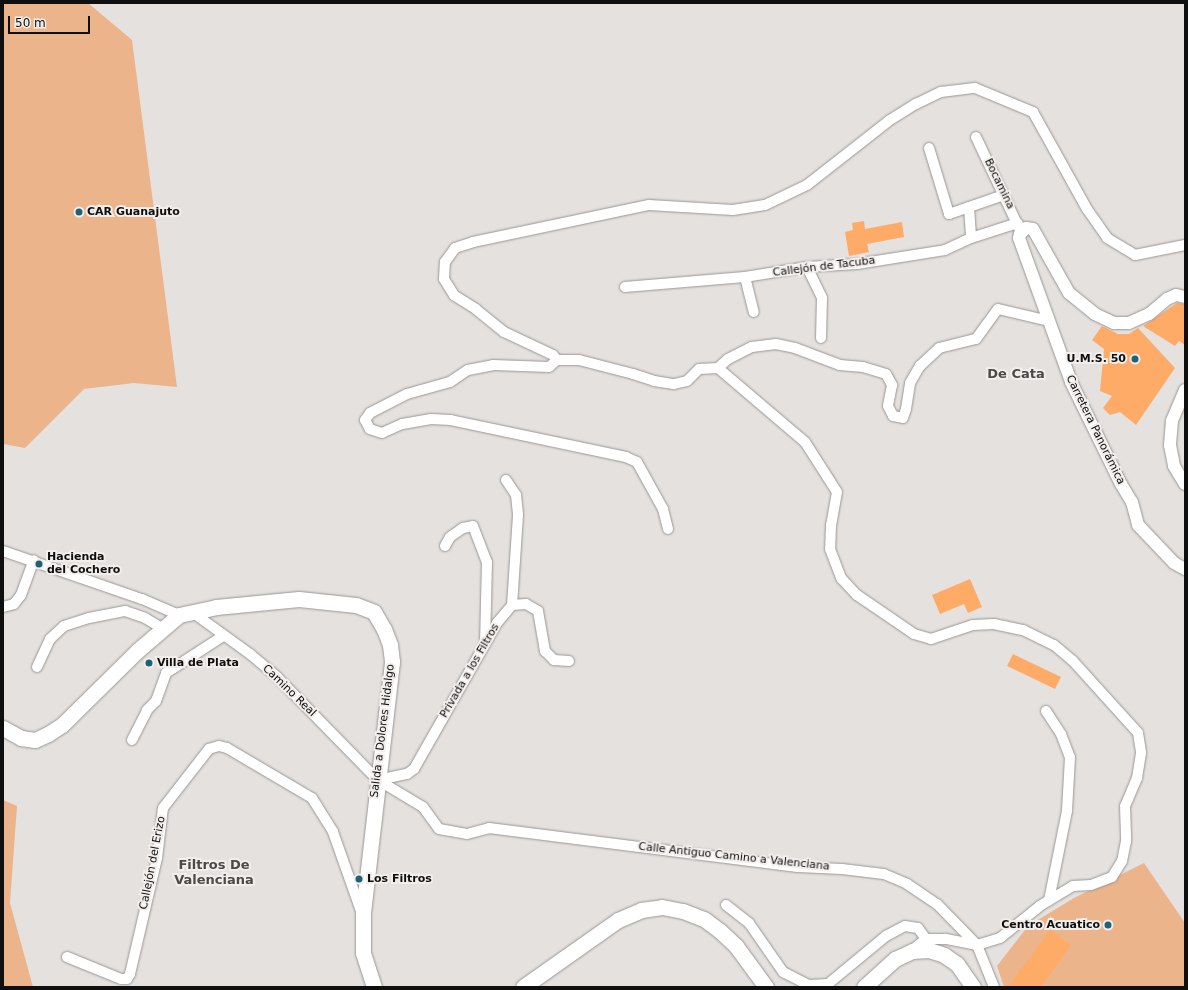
<!DOCTYPE html>
<html>
<head>
<meta charset="utf-8">
<style>
	body { margin:0 }
	#map { position:relative; width:1188px; height:990px; overflow:hidden; background:#e4e1df; font-family:"DejaVu Sans",sans-serif }
	div>[style] { position:absolute }
	[style*='--x'] { left:calc(var(--x)*1px); top:calc(var(--y)*1px); width:calc(var(--w)*1px); rotate:calc(var(--a)*1deg) }
	.green>* { inset:0; background:#ebb48b }
	.building>* { inset:0; background:#ffab68 }
	.roads { filter:drop-shadow(0 0 1px #999694) drop-shadow(0 0 1px #999694) }
	.minor>* { height:10px; margin:-5px; padding:0 5px; transform-origin:5px; border-radius:5px; background:#fff }
	.tertiary>* { height:12px; margin:-6px; padding:0 6px; transform-origin:6px; border-radius:6px; background:#fff }
	.primary>* { height:15px; margin:-7.5px; padding:0 7.5px; transform-origin:7.5px; border-radius:7.5px; background:#fff }
	.dots>* { width:11px; height:11px; translate:-50% -50%; box-sizing:border-box; border:2px solid #f1eeec; border-radius:50% }
	span { translate:-50% -50%; white-space:nowrap; text-align:center; line-height:1.15; -webkit-text-stroke:4px #f1eeec; paint-order:stroke }
	.street-label { font-size:11px; color:#100f0f }
	.poi-label { font-size:11px; color:#100f0f; font-weight:700 }
	.left { translate:0 -50%; text-align:left }
	.right { translate:-100% -50%; text-align:right }
	.quarter-label { font-size:13px; color:#4c4a48; font-weight:700 }
	.frame { position:absolute; inset:0; border:4px solid #100f0f; pointer-events:none }
	.scale { position:absolute; left:8px; top:16px; width:82px; height:18px; box-sizing:border-box; border:2px solid #100f0f; border-top:0; padding-left:5px; font-size:12px; line-height:14px; white-space:nowrap; color:#100f0f; -webkit-text-stroke:3px #f1eeec; paint-order:stroke }
</style>
</head>
<body>
<div id="map">
	<div class="green">
		<div style="clip-path:polygon(3px 3px,88px 3px,132px 40px,177px 387px,134px 383px,84px 389px,25px 448px,3px 444px)"></div>
		<div style="clip-path:polygon(3px 800px,17px 806px,10px 903px,33px 987px,3px 987px)"></div>
		<div style="clip-path:polygon(1144px 863px,1185px 923px,1185px 987px,1004px 987px,997px 966px,1028px 926px,1074px 898px)"></div>
	</div>
	<div class="building">
		<div style="clip-path:polygon(864px 221px,865px 229px,902px 222px,904px 237px,867px 244px,869px 252px,849px 256px,845px 232px,853px 230px,852px 223px)"></div>
		<div style="clip-path:polygon(1177px 303px,1185px 304px,1185px 345px,1179px 341px,1175px 346px,1143px 326px)"></div>
		<div style="clip-path:polygon(1102px 326px,1118px 334px,1129px 334px,1138px 328px,1175px 368px,1136px 425px,1120px 412px,1110px 415px,1103px 408px,1112px 396px,1100px 391px,1104px 349px,1092px 340px)"></div>
		<div style="clip-path:polygon(970px 579px,982px 607px,968px 613px,964px 604px,940px 614px,932px 595px)"></div>
		<div style="clip-path:polygon(1013px 654px,1061px 677px,1055px 689px,1007px 666px)"></div>
		<div style="clip-path:polygon(1050px 930px,1071px 945px,1041px 987px,1008px 987px)"></div>
	</div>
	<div class="roads">
		<div class="minor">
			<div style="--x:976;--y:137;--w:103;--a:64.7"></div>
			<div style="--x:929;--y:148;--w:69;--a:73.1"></div>
			<div style="--x:949;--y:214;--w:58;--a:-19.1"></div>
			<div style="--x:969;--y:207;--w:31;--a:86"></div>
			<div style="--x:807;--y:267;--w:34;--a:64"></div>
			<div style="--x:822;--y:298;--w:40;--a:91.4"></div>
			<div style="--x:745;--y:277;--w:36;--a:76"></div>
			<div style="--x:625;--y:287;--w:120;--a:-4.8"></div>
			<div style="--x:745;--y:277;--w:63;--a:-9.2"></div>
			<div style="--x:807;--y:267;--w:50;--a:-3.4"></div>
			<div style="--x:857;--y:264;--w:89;--a:-9"></div>
			<div style="--x:945;--y:250;--w:29;--a:-25"></div>
			<div style="--x:971;--y:238;--w:49;--a:-17.7"></div>
			<div style="--x:557;--y:360;--w:6;--a:-129"></div>
			<div style="--x:553;--y:355;--w:54;--a:-154.9"></div>
			<div style="--x:504;--y:332;--w:36;--a:-141"></div>
			<div style="--x:476;--y:309;--w:26;--a:-148"></div>
			<div style="--x:454;--y:295;--w:19;--a:-122"></div>
			<div style="--x:444;--y:279;--w:17;--a:-87"></div>
			<div style="--x:445;--y:262;--w:17;--a:-54"></div>
			<div style="--x:455;--y:248;--w:19;--a:-18"></div>
			<div style="--x:473;--y:242;--w:180;--a:-11.9"></div>
			<div style="--x:649;--y:205;--w:84;--a:3.4"></div>
			<div style="--x:733;--y:210;--w:32;--a:-9"></div>
			<div style="--x:765;--y:205;--w:47;--a:-25.5"></div>
			<div style="--x:807;--y:185;--w:105;--a:-38.1"></div>
			<div style="--x:890;--y:120;--w:31;--a:-32"></div>
			<div style="--x:916;--y:104;--w:28;--a:-26"></div>
			<div style="--x:941;--y:92;--w:34;--a:-7"></div>
			<div style="--x:975;--y:88;--w:63;--a:22.5"></div>
			<div style="--x:1033;--y:112;--w:111;--a:60.9"></div>
			<div style="--x:1087;--y:209;--w:35;--a:55"></div>
			<div style="--x:1107;--y:238;--w:33;--a:31"></div>
			<div style="--x:1135;--y:255;--w:51;--a:-11.3"></div>
			<div style="--x:718;--y:368;--w:13;--a:-42"></div>
			<div style="--x:728;--y:359;--w:27;--a:-27"></div>
			<div style="--x:752;--y:347;--w:24;--a:-7"></div>
			<div style="--x:776;--y:344;--w:19;--a:12"></div>
			<div style="--x:795;--y:348;--w:48;--a:20.7"></div>
			<div style="--x:840;--y:365;--w:23;--a:5"></div>
			<div style="--x:863;--y:367;--w:24;--a:17"></div>
			<div style="--x:886;--y:374;--w:13;--a:61"></div>
			<div style="--x:892;--y:385;--w:21;--a:101"></div>
			<div style="--x:888;--y:406;--w:11;--a:63"></div>
			<div style="--x:893;--y:416;--w:10;--a:11"></div>
			<div style="--x:903;--y:418;--w:9;--a:-72"></div>
			<div style="--x:906;--y:409;--w:26;--a:-81"></div>
			<div style="--x:910;--y:383;--w:20;--a:-60"></div>
			<div style="--x:920;--y:366;--w:26;--a:-43"></div>
			<div style="--x:939;--y:348;--w:38;--a:-14"></div>
			<div style="--x:976;--y:339;--w:37;--a:-54"></div>
			<div style="--x:998;--y:309;--w:52;--a:13.2"></div>
			<div style="--x:506;--y:480;--w:18;--a:56"></div>
			<div style="--x:516;--y:495;--w:20;--a:84"></div>
			<div style="--x:518;--y:515;--w:90;--a:93.8"></div>
			<div style="--x:668;--y:529;--w:21;--a:-104"></div>
			<div style="--x:663;--y:509;--w:54;--a:-119"></div>
			<div style="--x:637;--y:462;--w:12;--a:-156"></div>
			<div style="--x:626;--y:457;--w:179;--a:-168.1"></div>
			<div style="--x:451;--y:420;--w:20;--a:-177"></div>
			<div style="--x:431;--y:419;--w:29;--a:170"></div>
			<div style="--x:402;--y:424;--w:22;--a:156"></div>
			<div style="--x:382;--y:433;--w:13;--a:-162"></div>
			<div style="--x:370;--y:429;--w:10;--a:-119"></div>
			<div style="--x:365;--y:420;--w:9;--a:-54"></div>
			<div style="--x:370;--y:413;--w:42;--a:-27.2"></div>
			<div style="--x:407;--y:394;--w:45;--a:-15.6"></div>
			<div style="--x:450;--y:382;--w:22;--a:-34"></div>
			<div style="--x:468;--y:370;--w:25;--a:-11"></div>
			<div style="--x:493;--y:365;--w:56;--a:2"></div>
			<div style="--x:549;--y:367;--w:11;--a:-41"></div>
			<div style="--x:557;--y:360;--w:22;--a:0"></div>
			<div style="--x:579;--y:360;--w:56;--a:14.5"></div>
			<div style="--x:633;--y:374;--w:22;--a:18"></div>
			<div style="--x:654;--y:381;--w:20;--a:9"></div>
			<div style="--x:674;--y:384;--w:13;--a:-13"></div>
			<div style="--x:687;--y:381;--w:17;--a:-45"></div>
			<div style="--x:699;--y:369;--w:19;--a:-3"></div>
			<div style="--x:718;--y:368;--w:114;--a:40.4"></div>
			<div style="--x:805;--y:442;--w:59;--a:57.4"></div>
			<div style="--x:837;--y:492;--w:34;--a:100"></div>
			<div style="--x:831;--y:525;--w:24;--a:92"></div>
			<div style="--x:830;--y:549;--w:31;--a:69"></div>
			<div style="--x:841;--y:578;--w:23;--a:47"></div>
			<div style="--x:857;--y:595;--w:69;--a:34.4"></div>
			<div style="--x:914;--y:634;--w:18;--a:16"></div>
			<div style="--x:931;--y:639;--w:44;--a:-18.4"></div>
			<div style="--x:973;--y:625;--w:21;--a:-3"></div>
			<div style="--x:994;--y:624;--w:30;--a:12"></div>
			<div style="--x:1023;--y:630;--w:34;--a:26"></div>
			<div style="--x:1054;--y:645;--w:25;--a:40"></div>
			<div style="--x:1073;--y:661;--w:97;--a:47.9"></div>
			<div style="--x:1138;--y:733;--w:20;--a:81"></div>
			<div style="--x:1141;--y:753;--w:25;--a:99"></div>
			<div style="--x:1137;--y:778;--w:30;--a:113"></div>
			<div style="--x:1125;--y:806;--w:35;--a:88"></div>
			<div style="--x:1126;--y:841;--w:20;--a:101"></div>
			<div style="--x:1122;--y:861;--w:19;--a:122"></div>
			<div style="--x:1112;--y:877;--w:22;--a:159"></div>
			<div style="--x:1091;--y:885;--w:18;--a:177"></div>
			<div style="--x:1073;--y:886;--w:39;--a:149"></div>
			<div style="--x:1040;--y:906;--w:51;--a:141.3"></div>
			<div style="--x:1000;--y:938;--w:24;--a:163"></div>
			<div style="--x:977;--y:945;--w:33;--a:-169"></div>
			<div style="--x:945;--y:939;--w:19;--a:180"></div>
			<div style="--x:926;--y:939;--w:21;--a:141"></div>
			<div style="--x:445;--y:546;--w:10;--a:-61"></div>
			<div style="--x:450;--y:537;--w:16;--a:-35"></div>
			<div style="--x:463;--y:528;--w:10;--a:-11"></div>
			<div style="--x:473;--y:526;--w:39;--a:69"></div>
			<div style="--x:487;--y:562;--w:80;--a:91.4"></div>
			<div style="--x:3;--y:551;--w:147;--a:19.1"></div>
			<div style="--x:142;--y:599;--w:40;--a:23.4"></div>
			<div style="--x:3;--y:607;--w:11;--a:-15"></div>
			<div style="--x:14;--y:604;--w:11;--a:-52"></div>
			<div style="--x:21;--y:595;--w:37;--a:-70"></div>
			<div style="--x:192;--y:612;--w:72;--a:35.9"></div>
			<div style="--x:250;--y:654;--w:35;--a:40"></div>
			<div style="--x:277;--y:677;--w:144;--a:45.6"></div>
			<div style="--x:378;--y:780;--w:52;--a:31"></div>
			<div style="--x:423;--y:807;--w:27;--a:54"></div>
			<div style="--x:439;--y:829;--w:28;--a:10"></div>
			<div style="--x:467;--y:834;--w:23;--a:-15"></div>
			<div style="--x:489;--y:828;--w:311;--a:7.2"></div>
			<div style="--x:798;--y:867;--w:44;--a:2.6"></div>
			<div style="--x:842;--y:869;--w:42;--a:6.8"></div>
			<div style="--x:884;--y:874;--w:25;--a:23"></div>
			<div style="--x:907;--y:884;--w:36;--a:34"></div>
			<div style="--x:937;--y:904;--w:57;--a:45.7"></div>
			<div style="--x:977;--y:945;--w:45;--a:68"></div>
			<div style="--x:37;--y:667;--w:31;--a:-65"></div>
			<div style="--x:50;--y:639;--w:19;--a:-43"></div>
			<div style="--x:64;--y:626;--w:26;--a:-18"></div>
			<div style="--x:89;--y:618;--w:37;--a:-11"></div>
			<div style="--x:125;--y:611;--w:21;--a:19"></div>
			<div style="--x:145;--y:618;--w:21;--a:31"></div>
			<div style="--x:1046;--y:711;--w:27;--a:57"></div>
			<div style="--x:1061;--y:734;--w:25;--a:69"></div>
			<div style="--x:1070;--y:757;--w:54;--a:93.2"></div>
			<div style="--x:1067;--y:811;--w:91;--a:101.4"></div>
			<div style="--x:132;--y:740;--w:34;--a:-63"></div>
			<div style="--x:147;--y:710;--w:13;--a:-45"></div>
			<div style="--x:156;--y:701;--w:30;--a:-70"></div>
			<div style="--x:166;--y:673;--w:68;--a:-33"></div>
			<div style="--x:378;--y:780;--w:30;--a:-12"></div>
			<div style="--x:407;--y:774;--w:9;--a:-36"></div>
			<div style="--x:414;--y:769;--w:168;--a:-60.4"></div>
			<div style="--x:497;--y:623;--w:23;--a:-50"></div>
			<div style="--x:512;--y:605;--w:14;--a:-4"></div>
			<div style="--x:526;--y:604;--w:14;--a:30"></div>
			<div style="--x:538;--y:611;--w:41;--a:80.1"></div>
			<div style="--x:545;--y:651;--w:13;--a:45"></div>
			<div style="--x:554;--y:660;--w:15;--a:4"></div>
			<div style="--x:726;--y:905;--w:29;--a:38"></div>
			<div style="--x:749;--y:923;--w:60;--a:55.2"></div>
			<div style="--x:783;--y:972;--w:29;--a:27"></div>
			<div style="--x:809;--y:985;--w:19;--a:-3"></div>
			<div style="--x:828;--y:984;--w:75;--a:-39.6"></div>
			<div style="--x:886;--y:936;--w:21;--a:-28"></div>
			<div style="--x:905;--y:926;--w:13;--a:9"></div>
			<div style="--x:918;--y:928;--w:14;--a:54"></div>
			<div style="--x:67;--y:957;--w:58;--a:22.2"></div>
			<div style="--x:121;--y:979;--w:6;--a:0"></div>
			<div style="--x:127;--y:979;--w:6;--a:-59"></div>
			<div style="--x:130;--y:974;--w:119;--a:-76.9"></div>
			<div style="--x:157;--y:858;--w:50;--a:-83.2"></div>
			<div style="--x:163;--y:808;--w:75;--a:-52.1"></div>
			<div style="--x:209;--y:749;--w:10;--a:-17"></div>
			<div style="--x:219;--y:746;--w:8;--a:14"></div>
			<div style="--x:227;--y:748;--w:99;--a:30.5"></div>
			<div style="--x:312;--y:798;--w:40;--a:58"></div>
			<div style="--x:333;--y:832;--w:84;--a:70.5"></div>
		</div>
		<div class="tertiary">
			<div style="--x:1185;--y:297;--w:9;--a:-167"></div>
			<div style="--x:1176;--y:295;--w:10;--a:156"></div>
			<div style="--x:1167;--y:299;--w:23;--a:140"></div>
			<div style="--x:1149;--y:314;--w:22;--a:156"></div>
			<div style="--x:1129;--y:323;--w:15;--a:180"></div>
			<div style="--x:1114;--y:323;--w:21;--a:-155"></div>
			<div style="--x:1095;--y:314;--w:33;--a:-141"></div>
			<div style="--x:1069;--y:293;--w:73;--a:-119.4"></div>
			<div style="--x:1033;--y:229;--w:7;--a:-172"></div>
			<div style="--x:1026;--y:228;--w:8;--a:135"></div>
			<div style="--x:1020;--y:234;--w:4;--a:104"></div>
			<div style="--x:1019;--y:238;--w:153;--a:70.1"></div>
			<div style="--x:1071;--y:382;--w:114;--a:63.9"></div>
			<div style="--x:1121;--y:484;--w:21;--a:59"></div>
			<div style="--x:1132;--y:502;--w:24;--a:75"></div>
			<div style="--x:1138;--y:525;--w:52;--a:46.5"></div>
			<div style="--x:1174;--y:563;--w:13;--a:29"></div>
			<div style="--x:1185;--y:390;--w:34;--a:113"></div>
			<div style="--x:1172;--y:421;--w:24;--a:95"></div>
			<div style="--x:1170;--y:445;--w:21;--a:79"></div>
			<div style="--x:1174;--y:466;--w:21;--a:59"></div>
		</div>
		<div class="primary">
			<div style="--x:3;--y:728;--w:21;--a:29"></div>
			<div style="--x:21;--y:738;--w:14;--a:8"></div>
			<div style="--x:35;--y:740;--w:14;--a:-25"></div>
			<div style="--x:48;--y:734;--w:17;--a:-33"></div>
			<div style="--x:62;--y:725;--w:105;--a:-44.6"></div>
			<div style="--x:137;--y:651;--w:55;--a:-40.6"></div>
			<div style="--x:179;--y:615;--w:38;--a:-12"></div>
			<div style="--x:216;--y:607;--w:83;--a:-5.5"></div>
			<div style="--x:299;--y:599;--w:57;--a:6"></div>
			<div style="--x:356;--y:605;--w:19;--a:21"></div>
			<div style="--x:374;--y:612;--w:20;--a:60"></div>
			<div style="--x:384;--y:629;--w:17;--a:69"></div>
			<div style="--x:390;--y:645;--w:17;--a:83"></div>
			<div style="--x:392;--y:662;--w:254;--a:96.6"></div>
			<div style="--x:363;--y:914;--w:39;--a:90"></div>
			<div style="--x:363;--y:953;--w:36;--a:72"></div>
			<div style="--x:523;--y:987;--w:116;--a:-35.2"></div>
			<div style="--x:618;--y:920;--w:25;--a:-23"></div>
			<div style="--x:641;--y:910;--w:21;--a:-8"></div>
			<div style="--x:662;--y:907;--w:21;--a:11"></div>
			<div style="--x:683;--y:911;--w:22;--a:21"></div>
			<div style="--x:704;--y:919;--w:20;--a:37"></div>
			<div style="--x:720;--y:931;--w:22;--a:43"></div>
			<div style="--x:736;--y:946;--w:51;--a:53.8"></div>
			<div style="--x:864;--y:987;--w:42;--a:-42.1"></div>
			<div style="--x:895;--y:959;--w:19;--a:-25"></div>
			<div style="--x:912;--y:951;--w:17;--a:-3"></div>
			<div style="--x:929;--y:950;--w:16;--a:18"></div>
			<div style="--x:944;--y:955;--w:16;--a:35"></div>
			<div style="--x:957;--y:964;--w:28;--a:55"></div>
		</div>
	</div>
	<div class="dots">
		<div style="left:79px;top:212px;background:#1f6175"></div>
		<div style="left:1135px;top:359px;background:#1f6175"></div>
		<div style="left:39px;top:564px;background:#1f6175"></div>
		<div style="left:149px;top:663px;background:#1f6175"></div>
		<div style="left:359px;top:879px;background:#1f6175"></div>
		<div style="left:1108px;top:925px;background:#1f6175"></div>
	</div>
	<div class="street-label">
		<span style="left:999px;top:184px;rotate:64deg">Bocamina</span>
		<span style="left:824px;top:267px;rotate:-7deg">Callejón de Tacuba</span>
		<span style="left:1095px;top:430px;rotate:64deg">Carretera Panorámica</span>
		<span style="left:470px;top:671px;rotate:-60deg">Privada a los Filtros</span>
		<span style="left:289px;top:691px;rotate:44deg">Camino Real</span>
		<span style="left:383px;top:731px;rotate:-83deg">Salida a Dolores Hidalgo</span>
		<span style="left:734px;top:857px;rotate:6deg">Calle Antiguo Camino a Valenciana</span>
		<span style="left:153px;top:863px;rotate:-79deg">Callejón del Erizo</span>
	</div>
	<div class="poi-label">
		<span class="left" style="left:87px;top:212px">CAR Guanajuto</span>
		<span class="right" style="left:1126px;top:359px">U.M.S. 50</span>
		<span class="left" style="left:47px;top:564px">Hacienda<br>del Cochero</span>
		<span class="left" style="left:157px;top:663px">Villa de Plata</span>
		<span class="left" style="left:367px;top:879px">Los Filtros</span>
		<span class="right" style="left:1100px;top:925px">Centro Acuatico</span>
	</div>
	<div class="quarter-label">
		<span style="left:1016px;top:374px">De Cata</span>
		<span style="left:214px;top:873px">Filtros De<br>Valenciana</span>
	</div>
	<div class="frame"></div>
	<div class="scale">50 m</div>
</div>
</body>
</html>
